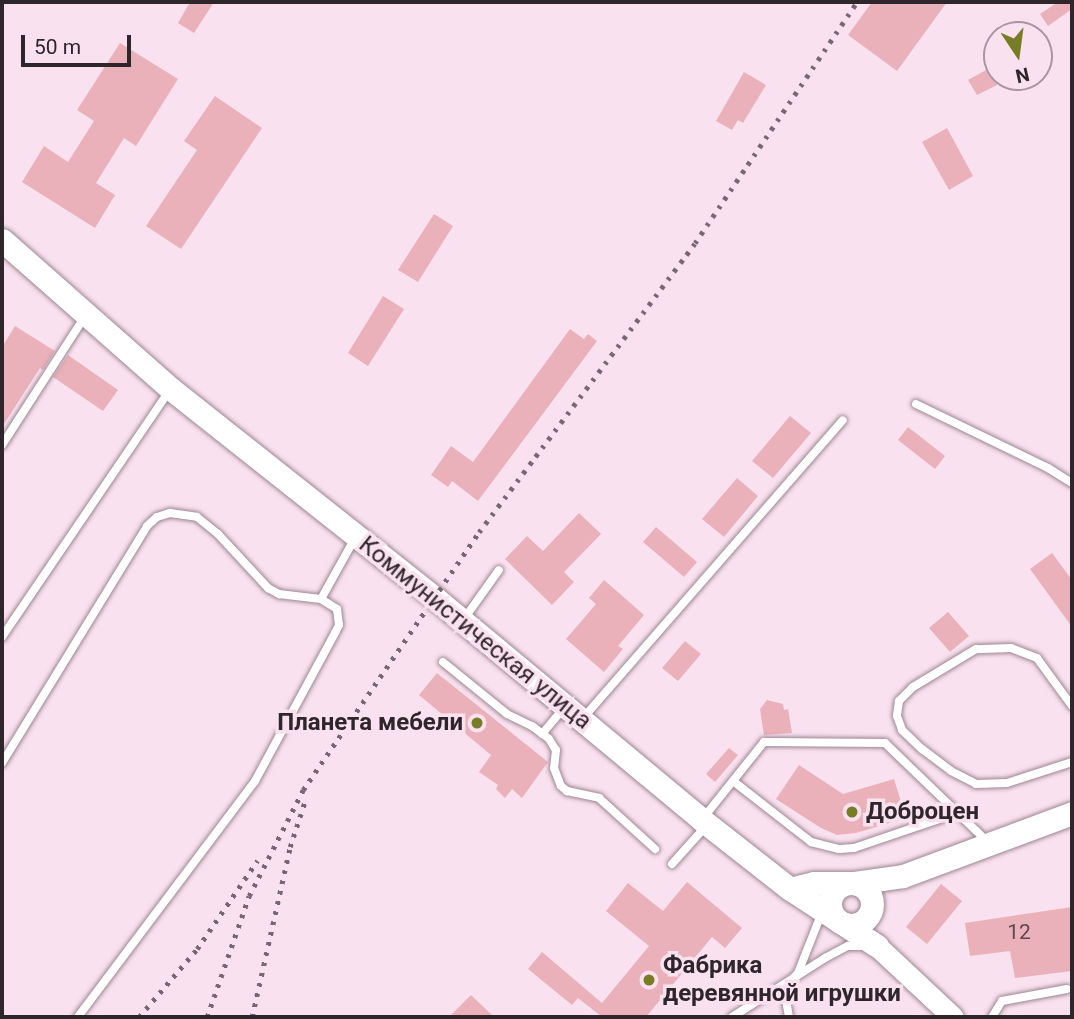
<!DOCTYPE html>
<html>
<head>
<meta charset="utf-8">
<style>
	body { margin:0 }
	#map { position:relative; width:1074px; height:1019px; overflow:hidden; background:#fae1ef; font-family:Roboto,sans-serif }
	div>[style] { position:absolute }
	[style*='--x'] { left:calc(var(--x)*1px); top:calc(var(--y)*1px); width:calc(var(--w)*1px); rotate:calc(var(--a)*1deg) }
	.building>* { inset:0; background:#eab1ba }
	.roads { filter:drop-shadow(0 0 2px #9d8693) drop-shadow(0 0 2px #9d8693) }
	.service>* { height:8px; margin:-4px; padding:0 4px; transform-origin:4px; border-radius:4px; background:#fff }
	.tertiary>* { height:21px; margin:-10.5px; padding:0 10.5px; transform-origin:10.5px; border-radius:10.5px; background:#fff }
	.secondary>* { height:23px; margin:-11.5px; padding:0 11.5px; transform-origin:11.5px; border-radius:11.5px; background:#fff }
	.secondary>.ring { margin:-11.5px; padding:0; box-sizing:content-box; background:none; border:23px solid #fff; border-radius:50% }
	.rail>* { height:4.5px; margin-top:-2.25px; transform-origin:0; background:repeating-linear-gradient(90deg,#776870 0 3.5px,transparent 0 10.5px) }
	.dots>* { width:19px; height:19px; translate:-50% -50%; box-sizing:border-box; border:4px solid #fae1ef; border-radius:50% }
	span { translate:-50% -50%; white-space:nowrap; text-align:center; line-height:1.15; -webkit-text-stroke:7px #fae1ef; paint-order:stroke }
	.number-label { font-size:21px; color:#5e494f }
	.number-label span { -webkit-text-stroke-width:0 }
	.street-label { font-size:24px; color:#2f262b }
	.poi-label { font-size:24px; color:#2f262b; font-weight:700 }
	.right { translate:-100% -50%; text-align:right }
	.left { translate:0 -50%; text-align:left }
	.frame { position:absolute; inset:0; border:4px solid #2f262b; pointer-events:none }
	.north { position:absolute; left:983px; top:21px; width:70px; height:70px; box-sizing:border-box; background:#fae1ef; border:2px solid #a996a1; border-radius:50%; rotate:167deg; font-size:19px; font-weight:700; line-height:28px; text-align:center; color:#2f262b }
	.north::after { content:''; display:block; margin:auto; width:24px; height:32px; background:#777c26; clip-path:polygon(50% 0,100% 100%,50% 72%,0 100%) }
	.scale { position:absolute; left:21px; top:35px; width:110px; height:32px; box-sizing:border-box; border:4px solid #2f262b; border-top:0; padding-left:9px; font-size:21px; line-height:24px; white-space:nowrap; color:#2f262b; -webkit-text-stroke:5px #fae1ef; paint-order:stroke }
</style>
</head>
<body>
<div id="map">
	<div class="building">
		<div style="clip-path:polygon(190px 2px,214px 2px,194px 33px,178px 23px)"></div>
		<div style="clip-path:polygon(872px 2px,947px 2px,897px 71px,848px 35px)"></div>
		<div style="clip-path:polygon(1058px 2px,1072px 2px,1072px 9px,1048px 26px,1040px 14px)"></div>
		<div style="clip-path:polygon(120px 43px,178px 79px,136px 146px,124px 138px,96px 183px,115px 195px,95px 228px,22px 182px,44px 146px,68px 162px,94px 121px,77px 110px)"></div>
		<div style="clip-path:polygon(997px 64px,997px 85px,977px 95px,968px 80px)"></div>
		<div style="clip-path:polygon(744px 72px,766px 85px,743px 123px,738px 120px,732px 130px,716px 121px)"></div>
		<div style="clip-path:polygon(215px 96px,262px 128px,181px 249px,146px 226px,197px 150px,184px 141px)"></div>
		<div style="clip-path:polygon(947px 128px,973px 176px,949px 190px,922px 142px)"></div>
		<div style="clip-path:polygon(434px 214px,453px 226px,418px 282px,398px 270px)"></div>
		<div style="clip-path:polygon(383px 296px,404px 309px,368px 366px,348px 353px)"></div>
		<div style="clip-path:polygon(15px 326px,55px 351px,43px 370px,40px 368px,2px 427px,2px 347px)"></div>
		<div style="clip-path:polygon(570px 329px,584px 339px,588px 334px,597px 341px,478px 501px,452px 481px,448px 487px,431px 475px,451px 446px,473px 462px)"></div>
		<div style="clip-path:polygon(68px 355px,118px 390px,103px 411px,53px 377px)"></div>
		<div style="clip-path:polygon(790px 416px,811px 433px,773px 478px,752px 461px)"></div>
		<div style="clip-path:polygon(908px 427px,945px 456px,935px 469px,898px 440px)"></div>
		<div style="clip-path:polygon(737px 478px,758px 496px,724px 537px,702px 519px)"></div>
		<div style="clip-path:polygon(579px 513px,601px 534px,564px 572px,574px 582px,552px 605px,505px 559px,527px 536px,543px 551px)"></div>
		<div style="clip-path:polygon(656px 527px,697px 562px,684px 577px,643px 542px)"></div>
		<div style="clip-path:polygon(1052px 553px,1072px 580px,1072px 627px,1030px 569px)"></div>
		<div style="clip-path:polygon(604px 580px,644px 615px,618px 646px,623px 649px,604px 672px,566px 639px,596px 604px,589px 598px)"></div>
		<div style="clip-path:polygon(948px 612px,969px 636px,950px 652px,929px 628px)"></div>
		<div style="clip-path:polygon(685px 641px,701px 654px,678px 681px,662px 668px)"></div>
		<div style="clip-path:polygon(437px 673px,548px 762px,522px 798px,512px 789px,505px 798px,496px 789px,498px 785px,479px 772px,491px 755px,419px 695px)"></div>
		<div style="clip-path:polygon(767px 700px,783px 704px,784px 710px,788px 709px,792px 733px,764px 735px,760px 709px)"></div>
		<div style="clip-path:polygon(729px 748px,738px 755px,715px 782px,706px 774px)"></div>
		<div style="clip-path:polygon(799px 765px,843px 794px,894px 779px,906px 818px,856px 833px,837px 835px,821px 828px,776px 799px)"></div>
		<div style="clip-path:polygon(687px 882px,742px 928px,725px 948px,712px 937px,646px 1017px,602px 1017px,578px 998px,572px 1005px,528px 969px,542px 952px,602px 1003px,649px 946px,606px 911px,628px 883px,663px 911px)"></div>
		<div style="clip-path:polygon(941px 884px,962px 901px,927px 944px,906px 927px)"></div>
		<div style="clip-path:polygon(1072px 907px,1072px 971px,1015px 978px,1010px 951px,970px 956px,965px 923px)"></div>
		<div style="clip-path:polygon(471px 995px,494px 1017px,449px 1017px)"></div>
	</div>
	<div class="roads">
		<div class="service">
			<div style="--x:916;--y:404;--w:147;--a:25.9"></div>
			<div style="--x:1048;--y:468;--w:28;--a:32"></div>
			<div style="--x:2;--y:445;--w:153;--a:-57.2"></div>
			<div style="--x:321;--y:599;--w:70;--a:-60.9"></div>
			<div style="--x:464;--y:619;--w:60;--a:-54.5"></div>
			<div style="--x:2;--y:637;--w:297;--a:-55.8"></div>
			<div style="--x:443;--y:662;--w:82;--a:39.1"></div>
			<div style="--x:507;--y:714;--w:28;--a:26"></div>
			<div style="--x:532;--y:726;--w:21;--a:37"></div>
			<div style="--x:549;--y:739;--w:13;--a:58"></div>
			<div style="--x:556;--y:750;--w:18;--a:96"></div>
			<div style="--x:554;--y:768;--w:19;--a:69"></div>
			<div style="--x:561;--y:786;--w:8;--a:40"></div>
			<div style="--x:567;--y:791;--w:33;--a:12"></div>
			<div style="--x:599;--y:798;--w:76;--a:42.3"></div>
			<div style="--x:1072;--y:706;--w:59;--a:-126.1"></div>
			<div style="--x:1037;--y:658;--w:28;--a:-159"></div>
			<div style="--x:1011;--y:648;--w:35;--a:178"></div>
			<div style="--x:976;--y:649;--w:74;--a:148.9"></div>
			<div style="--x:913;--y:687;--w:20;--a:135"></div>
			<div style="--x:899;--y:701;--w:15;--a:98"></div>
			<div style="--x:897;--y:716;--w:15;--a:70"></div>
			<div style="--x:902;--y:730;--w:28;--a:44"></div>
			<div style="--x:922;--y:749;--w:36;--a:37"></div>
			<div style="--x:951;--y:771;--w:28;--a:27"></div>
			<div style="--x:976;--y:784;--w:31;--a:-2"></div>
			<div style="--x:1007;--y:783;--w:68;--a:-17.9"></div>
			<div style="--x:583;--y:718;--w:395;--a:-48.9"></div>
			<div style="--x:542;--y:734;--w:33;--a:-50"></div>
			<div style="--x:2;--y:763;--w:278;--a:-58.5"></div>
			<div style="--x:147;--y:526;--w:13;--a:-42"></div>
			<div style="--x:157;--y:517;--w:14;--a:-17"></div>
			<div style="--x:170;--y:513;--w:27;--a:8"></div>
			<div style="--x:197;--y:517;--w:27;--a:39"></div>
			<div style="--x:218;--y:534;--w:74;--a:47.2"></div>
			<div style="--x:268;--y:588;--w:13;--a:29"></div>
			<div style="--x:279;--y:594;--w:42;--a:6.8"></div>
			<div style="--x:321;--y:599;--w:19;--a:32"></div>
			<div style="--x:337;--y:609;--w:16;--a:83"></div>
			<div style="--x:339;--y:625;--w:9;--a:117"></div>
			<div style="--x:335;--y:633;--w:168;--a:118.4"></div>
			<div style="--x:255;--y:781;--w:295;--a:126.9"></div>
			<div style="--x:733;--y:781;--w:99;--a:38"></div>
			<div style="--x:811;--y:842;--w:29;--a:14"></div>
			<div style="--x:839;--y:849;--w:15;--a:-4"></div>
			<div style="--x:854;--y:848;--w:109;--a:-18.8"></div>
			<div style="--x:704;--y:817;--w:96;--a:-51.3"></div>
			<div style="--x:764;--y:742;--w:121;--a:0.5"></div>
			<div style="--x:885;--y:743;--w:141;--a:43.9"></div>
			<div style="--x:672;--y:864;--w:52;--a:-48.1"></div>
			<div style="--x:732;--y:1017;--w:110;--a:-32.4"></div>
			<div style="--x:825;--y:958;--w:26;--a:-28"></div>
			<div style="--x:848;--y:946;--w:18;--a:0"></div>
			<div style="--x:789;--y:1017;--w:29;--a:-100"></div>
			<div style="--x:784;--y:988;--w:21;--a:-47"></div>
			<div style="--x:798;--y:973;--w:66;--a:-68.5"></div>
			<div style="--x:992;--y:1017;--w:19;--a:-58"></div>
			<div style="--x:1002;--y:1001;--w:66;--a:-10.5"></div>
		</div>
		<div class="tertiary">
			<div style="--x:877;--y:946;--w:104;--a:43.1"></div>
		</div>
		<div class="secondary">
			<div style="--x:2;--y:240;--w:225;--a:41.4"></div>
			<div style="--x:171;--y:389;--w:337;--a:38.4"></div>
			<div style="--x:435;--y:598;--w:347;--a:39.7"></div>
			<div style="--x:702;--y:820;--w:112;--a:38.1"></div>
			<div style="--x:790;--y:889;--w:104;--a:33.2"></div>
			<div class="ring" style="left:830px;top:883px;width:19px;height:19px"></div>
			<div style="--x:790;--y:889;--w:25;--a:-14"></div>
			<div style="--x:814;--y:883;--w:40;--a:0"></div>
			<div style="--x:854;--y:883;--w:49;--a:-8.1"></div>
			<div style="--x:903;--y:876;--w:180;--a:-20.4"></div>
		</div>
	</div>
	<div class="rail">
		<div style="--x:139;--y:1017;--w:89;--a:-49.5"></div>
		<div style="--x:197;--y:949;--w:107;--a:-55.7"></div>
		<div style="--x:207;--y:1017;--w:128;--a:-70.9"></div>
		<div style="--x:249;--y:896;--w:119;--a:-63"></div>
		<div style="--x:303;--y:790;--w:312;--a:-55.7"></div>
		<div style="--x:479;--y:532;--w:361;--a:-53.2"></div>
		<div style="--x:695;--y:243;--w:290;--a:-56.1"></div>
		<div style="--x:252;--y:1017;--w:174;--a:-77.4"></div>
		<div style="--x:290;--y:847;--w:48;--a:-71.9"></div>
	</div>
	<div class="dots">
		<div style="left:477px;top:723px;background:#777c26"></div>
		<div style="left:852px;top:812px;background:#777c26"></div>
		<div style="left:649px;top:980px;background:#777c26"></div>
	</div>
	<div class="number-label">
		<span style="left:1019px;top:932px">12</span>
	</div>
	<div class="street-label">
		<span style="left:475px;top:633px;rotate:39deg">Коммунистическая улица</span>
	</div>
	<div class="poi-label">
		<span class="right" style="left:463px;top:723px">Планета мебели</span>
		<span class="left" style="left:866px;top:812px">Доброцен</span>
		<span class="left" style="left:663px;top:980px">Фабрика<br>деревянной игрушки</span>
	</div>
	<div class="frame"></div>
	<div class="north">N</div>
	<div class="scale">50 m</div>
</div>
</body>
</html>
